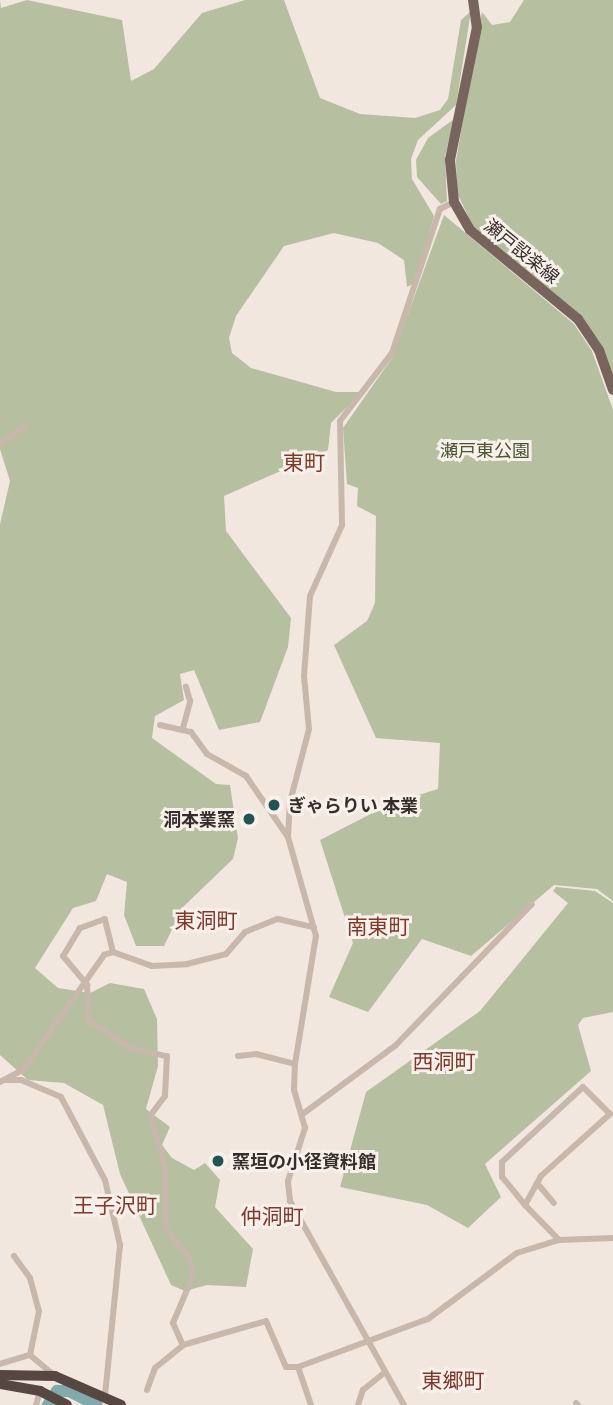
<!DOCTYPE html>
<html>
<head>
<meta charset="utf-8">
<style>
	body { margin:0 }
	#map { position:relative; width:613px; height:1405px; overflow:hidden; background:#f1e7df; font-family:"Golos Text","Noto Sans JP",sans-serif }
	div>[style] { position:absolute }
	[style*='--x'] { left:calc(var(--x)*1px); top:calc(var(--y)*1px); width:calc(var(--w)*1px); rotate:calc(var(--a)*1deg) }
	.green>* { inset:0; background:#b6bfa0 }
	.river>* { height:12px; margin:-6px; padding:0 6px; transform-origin:6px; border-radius:6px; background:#80abaa }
	.street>* { height:6px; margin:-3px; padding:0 3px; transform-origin:3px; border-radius:3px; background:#c8b7ab }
	.primary>* { height:10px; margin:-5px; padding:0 5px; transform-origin:5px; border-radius:5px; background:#77645c }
	.highway>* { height:10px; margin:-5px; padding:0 5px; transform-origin:5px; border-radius:5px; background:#574742 }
	.dots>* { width:19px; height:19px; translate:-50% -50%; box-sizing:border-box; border:4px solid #f8f1eb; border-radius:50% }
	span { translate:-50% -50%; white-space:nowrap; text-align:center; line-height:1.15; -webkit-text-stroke:6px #f8f1eb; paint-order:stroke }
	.street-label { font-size:18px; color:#362d2a }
	.park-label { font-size:18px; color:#485330 }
	.poi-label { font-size:18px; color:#362d2a; font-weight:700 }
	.left { translate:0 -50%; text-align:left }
	.right { translate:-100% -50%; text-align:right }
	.quarter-label { font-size:21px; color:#7f382a }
</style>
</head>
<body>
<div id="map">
	<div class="green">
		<div style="clip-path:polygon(0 0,1px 8px,27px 0,122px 20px,131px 81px,154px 69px,202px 13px,245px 0,284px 0,320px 98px,360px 114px,415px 118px,440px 110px,448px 99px,461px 20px,471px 11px,456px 105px,418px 140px,411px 159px,412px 179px,434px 216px,415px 283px,407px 287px,404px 260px,378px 243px,334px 233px,284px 246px,236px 316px,229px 338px,232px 353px,251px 368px,336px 392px,362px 392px,331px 423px,328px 450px,224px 496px,226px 531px,291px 618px,288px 647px,260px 722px,219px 730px,194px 670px,180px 674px,184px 700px,155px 716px,152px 738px,216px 784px,230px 785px,238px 838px,233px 859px,183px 907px,164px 946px,136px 946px,124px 915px,127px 882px,107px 874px,96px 901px,73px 908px,35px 968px,58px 988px,90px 993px,110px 983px,144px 989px,157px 1019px,158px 1066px,146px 1109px,170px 1127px,162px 1145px,172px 1158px,194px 1170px,205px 1163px,220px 1180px,215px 1207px,253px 1249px,246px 1287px,207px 1285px,185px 1291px,171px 1285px,120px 1174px,103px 1105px,64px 1083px,28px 1080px,0 1055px,0 524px,10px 481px,0 449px)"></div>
		<div style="clip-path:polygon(524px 0,613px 0,613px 380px,582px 317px,474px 228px,457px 193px,456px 160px,482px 12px,492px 25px,510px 22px)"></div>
		<div style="clip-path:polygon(454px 119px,445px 156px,447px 201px,441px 204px,417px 177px,416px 160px,428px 138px)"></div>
		<div style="clip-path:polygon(444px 215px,574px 324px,592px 351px,613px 410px,613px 901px,597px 889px,554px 885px,471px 956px,422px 939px,368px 1012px,329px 997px,353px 943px,320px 840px,390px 804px,438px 789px,440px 743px,376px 738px,334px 645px,367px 621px,375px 603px,376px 516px,357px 506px,358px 488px,347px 484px,343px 428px,392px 358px)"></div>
		<div style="clip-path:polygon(556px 887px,595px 891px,613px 903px,613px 1012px,583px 1018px,578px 1025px,591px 1071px,485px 1164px,501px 1197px,468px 1228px,427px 1205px,340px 1187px,366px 1092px,480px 1011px,568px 903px,553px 891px)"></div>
	</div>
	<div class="river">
		<div style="--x:48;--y:1405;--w:17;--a:-57"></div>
		<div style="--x:57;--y:1391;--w:12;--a:0"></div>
		<div style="--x:69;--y:1391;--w:31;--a:27"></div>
	</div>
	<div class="street">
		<div style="--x:0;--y:443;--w:29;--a:-34"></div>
		<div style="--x:160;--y:725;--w:32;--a:13"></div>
		<div style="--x:191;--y:732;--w:27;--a:54"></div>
		<div style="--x:207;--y:754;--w:45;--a:29.4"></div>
		<div style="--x:246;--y:776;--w:74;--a:55.5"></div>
		<div style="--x:183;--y:728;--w:28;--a:-75"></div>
		<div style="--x:190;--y:701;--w:15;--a:-106"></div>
		<div style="--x:113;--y:952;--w:34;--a:-104"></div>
		<div style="--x:105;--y:919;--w:27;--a:160"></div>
		<div style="--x:80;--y:928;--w:33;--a:121"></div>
		<div style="--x:63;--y:956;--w:38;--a:50"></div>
		<div style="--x:87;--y:985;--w:35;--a:87"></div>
		<div style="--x:89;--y:1020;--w:50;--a:33.7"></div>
		<div style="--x:131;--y:1048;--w:37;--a:13"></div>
		<div style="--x:167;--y:1056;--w:40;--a:92.9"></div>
		<div style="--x:165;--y:1096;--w:25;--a:127"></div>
		<div style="--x:150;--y:1116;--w:52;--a:73.3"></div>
		<div style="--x:165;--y:1166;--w:62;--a:89.1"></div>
		<div style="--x:166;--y:1228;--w:39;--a:52"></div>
		<div style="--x:190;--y:1259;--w:17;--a:80"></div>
		<div style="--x:193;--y:1276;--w:51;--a:113.1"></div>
		<div style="--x:173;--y:1323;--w:24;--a:66"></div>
		<div style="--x:183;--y:1345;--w:86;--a:-16.1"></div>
		<div style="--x:266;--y:1321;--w:50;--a:66.5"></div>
		<div style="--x:286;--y:1367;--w:12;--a:0"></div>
		<div style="--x:298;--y:1367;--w:139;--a:-20.3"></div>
		<div style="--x:428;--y:1319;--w:111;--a:-36.6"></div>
		<div style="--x:517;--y:1253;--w:44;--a:-17.2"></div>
		<div style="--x:559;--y:1240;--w:54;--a:-2.1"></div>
		<div style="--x:238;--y:1056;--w:18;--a:-6"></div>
		<div style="--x:256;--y:1054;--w:40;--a:14.4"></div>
		<div style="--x:5;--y:1080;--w:16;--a:0"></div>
		<div style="--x:21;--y:1080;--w:43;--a:23"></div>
		<div style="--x:61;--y:1097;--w:94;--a:62.1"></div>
		<div style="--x:105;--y:1180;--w:67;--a:77"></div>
		<div style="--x:120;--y:1245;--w:151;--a:95.7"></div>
		<div style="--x:0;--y:1082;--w:26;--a:-28"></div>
		<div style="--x:23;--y:1070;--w:141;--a:-54.8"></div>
		<div style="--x:104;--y:955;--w:9;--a:-18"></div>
		<div style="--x:113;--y:952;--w:41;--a:19.7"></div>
		<div style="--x:152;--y:966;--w:35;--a:-3"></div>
		<div style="--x:187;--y:964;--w:40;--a:-14.4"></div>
		<div style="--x:226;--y:954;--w:29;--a:-49"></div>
		<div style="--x:245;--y:932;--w:35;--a:-22"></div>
		<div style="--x:278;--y:919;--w:37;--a:13"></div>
		<div style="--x:304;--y:1113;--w:113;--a:-36.4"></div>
		<div style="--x:395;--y:1046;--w:197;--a:-46"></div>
		<div style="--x:537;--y:1183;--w:26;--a:50"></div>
		<div style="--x:525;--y:1205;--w:36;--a:-129"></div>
		<div style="--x:502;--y:1177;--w:15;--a:-90"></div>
		<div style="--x:502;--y:1162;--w:110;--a:-42.8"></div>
		<div style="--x:583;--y:1087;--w:38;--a:45"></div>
		<div style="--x:610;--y:1114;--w:93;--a:138.1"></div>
		<div style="--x:541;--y:1176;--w:33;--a:119"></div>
		<div style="--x:525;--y:1205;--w:49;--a:45.8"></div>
		<div style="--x:14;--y:1256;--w:27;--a:54"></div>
		<div style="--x:30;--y:1278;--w:34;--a:75"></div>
		<div style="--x:39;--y:1311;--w:45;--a:101.6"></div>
		<div style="--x:0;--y:1364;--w:31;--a:-17"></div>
		<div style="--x:30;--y:1355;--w:33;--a:40"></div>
		<div style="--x:298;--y:1367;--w:40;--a:71.1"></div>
		<div style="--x:147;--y:1390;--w:23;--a:-70"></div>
		<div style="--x:155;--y:1368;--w:36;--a:-39"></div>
		<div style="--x:576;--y:1403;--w:3;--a:45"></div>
		<div style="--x:36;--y:1405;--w:15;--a:-74"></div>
		<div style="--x:358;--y:1405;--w:16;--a:-72"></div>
		<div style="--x:363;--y:1390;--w:27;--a:-39"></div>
		<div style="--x:404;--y:1405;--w:234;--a:-119.2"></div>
		<div style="--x:290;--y:1201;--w:20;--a:-96"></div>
		<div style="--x:288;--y:1181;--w:56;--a:-72.2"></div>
		<div style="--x:305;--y:1128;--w:40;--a:-106"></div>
		<div style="--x:294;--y:1090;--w:26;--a:-88"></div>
		<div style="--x:295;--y:1064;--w:130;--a:-80.7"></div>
		<div style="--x:316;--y:936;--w:103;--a:-105.8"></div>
		<div style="--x:288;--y:837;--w:35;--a:-87"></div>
		<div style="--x:290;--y:802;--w:75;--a:-75.4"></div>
		<div style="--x:309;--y:729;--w:53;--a:-95.4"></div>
		<div style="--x:304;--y:676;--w:80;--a:-85.7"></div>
		<div style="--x:310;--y:596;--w:78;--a:-65.7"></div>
		<div style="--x:342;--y:525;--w:104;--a:-91.1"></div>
		<div style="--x:340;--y:421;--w:86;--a:-52.6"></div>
		<div style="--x:392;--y:353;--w:152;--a:-71.6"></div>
		<div style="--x:440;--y:209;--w:16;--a:-27"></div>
	</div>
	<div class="primary">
		<div style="--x:473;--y:0;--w:27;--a:82"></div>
		<div style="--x:477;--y:27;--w:136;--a:101.5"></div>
		<div style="--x:450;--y:160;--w:42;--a:84.6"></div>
		<div style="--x:454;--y:202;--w:32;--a:60"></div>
		<div style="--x:470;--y:230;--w:140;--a:39.5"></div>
		<div style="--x:578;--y:319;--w:37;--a:56"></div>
		<div style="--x:599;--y:350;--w:42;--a:70.7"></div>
	</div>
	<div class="highway">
		<div style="--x:0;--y:1375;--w:55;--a:1"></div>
		<div style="--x:55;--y:1376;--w:72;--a:23.7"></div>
		<div style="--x:0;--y:1384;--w:41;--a:9.9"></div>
		<div style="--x:40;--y:1391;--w:30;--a:27"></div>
	</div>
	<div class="dots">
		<div style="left:274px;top:805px;background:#235454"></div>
		<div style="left:249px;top:819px;background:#235454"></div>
		<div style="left:218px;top:1161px;background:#235454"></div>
	</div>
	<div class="street-label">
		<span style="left:522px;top:251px;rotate:39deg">瀬戸設楽線</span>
	</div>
	<div class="park-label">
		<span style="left:485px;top:450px">瀬戸東公園</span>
	</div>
	<div class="poi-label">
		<span class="left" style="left:288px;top:805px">ぎゃらりい 本業</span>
		<span class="right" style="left:235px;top:819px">洞本業窯</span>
		<span class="left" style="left:232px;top:1161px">窯垣の小径資料館</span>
	</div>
	<div class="quarter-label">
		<span style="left:304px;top:462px">東町</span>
		<span style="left:206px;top:920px">東洞町</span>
		<span style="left:378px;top:926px">南東町</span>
		<span style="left:444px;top:1061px">西洞町</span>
		<span style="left:115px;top:1205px">王子沢町</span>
		<span style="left:272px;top:1216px">仲洞町</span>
		<span style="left:453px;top:1380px">東郷町</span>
	</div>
</div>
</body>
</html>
